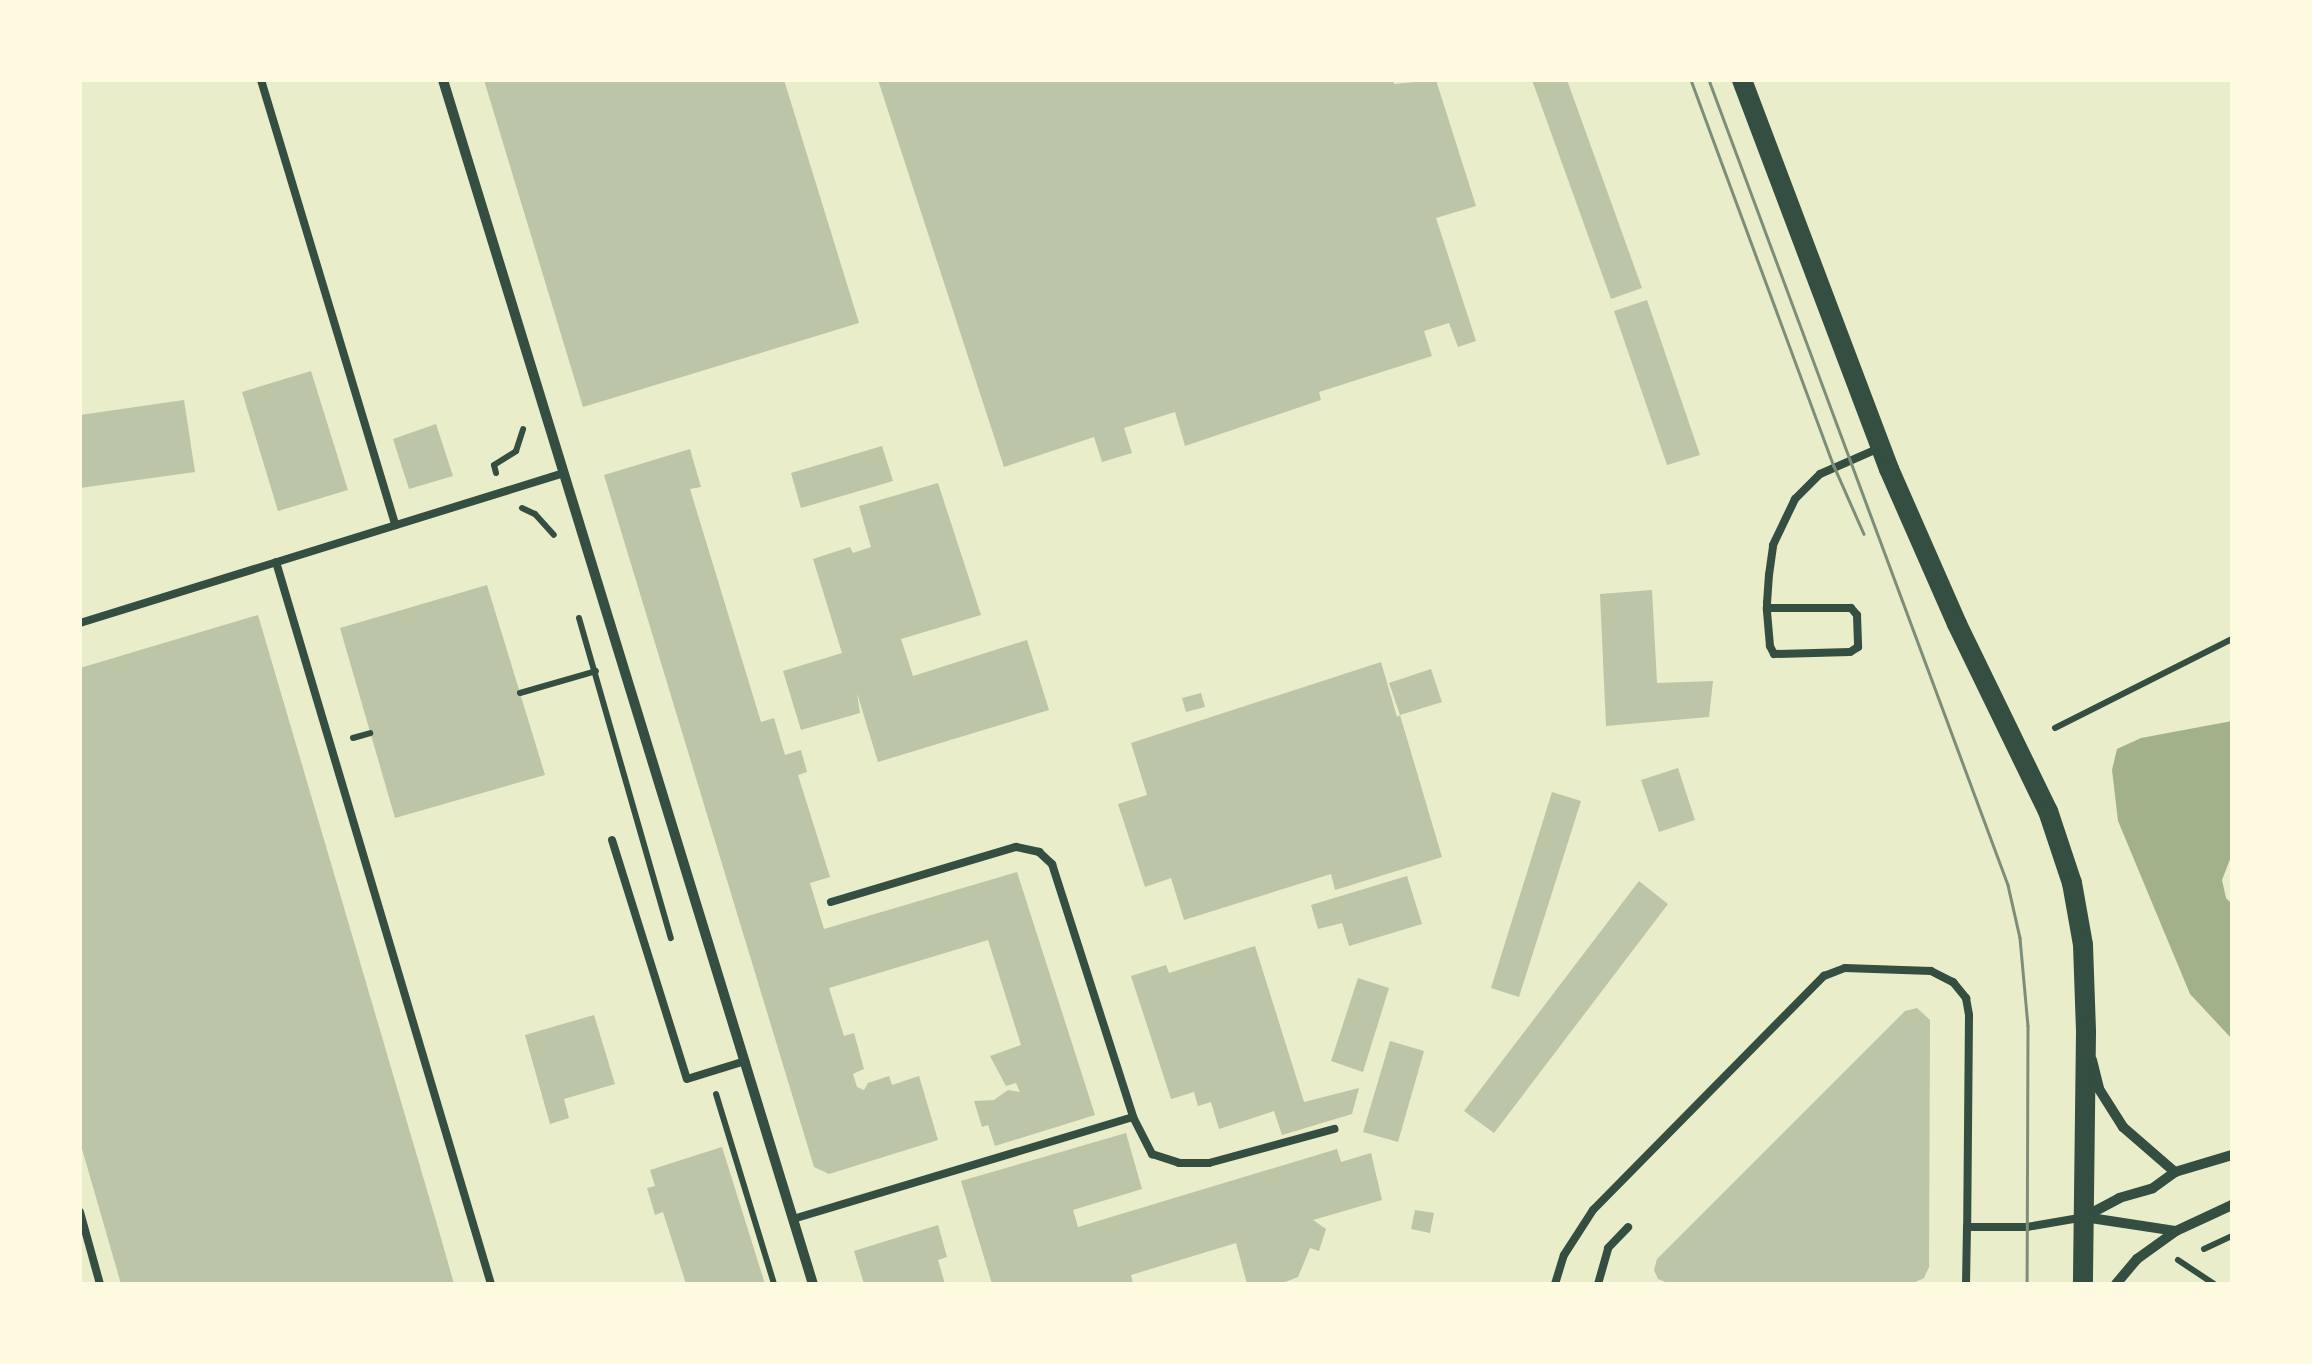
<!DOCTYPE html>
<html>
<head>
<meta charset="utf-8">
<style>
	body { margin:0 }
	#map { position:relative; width:2312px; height:1364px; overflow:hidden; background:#e9edc9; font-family:Signika,sans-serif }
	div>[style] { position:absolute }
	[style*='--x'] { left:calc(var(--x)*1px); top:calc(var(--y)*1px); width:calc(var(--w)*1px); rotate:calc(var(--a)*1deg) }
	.water>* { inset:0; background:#a3b18a }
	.building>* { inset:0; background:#bcc5a7 }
	.path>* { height:6px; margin:-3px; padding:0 3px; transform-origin:3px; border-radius:3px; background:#344e41 }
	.service>* { height:8px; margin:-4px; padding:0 4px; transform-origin:4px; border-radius:4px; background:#344e41 }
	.minor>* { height:10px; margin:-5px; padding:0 5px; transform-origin:5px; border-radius:5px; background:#344e41 }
	.secondary>* { height:20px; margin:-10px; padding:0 10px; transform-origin:10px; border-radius:10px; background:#344e41 }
	.tram>* { height:2.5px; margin:-1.25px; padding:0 1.25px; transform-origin:1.25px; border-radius:1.25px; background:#7c8e77 }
	span { translate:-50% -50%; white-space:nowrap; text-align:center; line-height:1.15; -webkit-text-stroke:10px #fefae0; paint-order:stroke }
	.frame { position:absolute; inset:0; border:82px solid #fefae0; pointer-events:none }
</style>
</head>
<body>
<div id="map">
	<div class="water">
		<div style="clip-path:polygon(2232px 721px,2232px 854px,2222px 880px,2226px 898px,2232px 904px,2232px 1039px,2190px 994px,2118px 821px,2112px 770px,2117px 749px,2141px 738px)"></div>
	</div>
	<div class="building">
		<div style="clip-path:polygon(484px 80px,784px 80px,859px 323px,583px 407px)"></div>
		<div style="clip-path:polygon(878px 80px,1393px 80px,1394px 84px,1436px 80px,1476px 206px,1436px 218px,1476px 341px,1458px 347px,1449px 323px,1424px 331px,1432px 356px,1319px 392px,1321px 400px,1185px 446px,1175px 412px,1124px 428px,1132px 453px,1102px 462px,1094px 437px,1004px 467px)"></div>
		<div style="clip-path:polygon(1532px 80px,1567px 80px,1642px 288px,1611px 299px)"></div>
		<div style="clip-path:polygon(1647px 300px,1700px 455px,1667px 465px,1614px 311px)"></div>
		<div style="clip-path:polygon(311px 371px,348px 490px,278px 511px,242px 392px)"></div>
		<div style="clip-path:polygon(184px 400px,195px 472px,80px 488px,80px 415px)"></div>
		<div style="clip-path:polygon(436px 424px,453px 476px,409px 489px,393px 439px)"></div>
		<div style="clip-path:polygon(882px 446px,893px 481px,801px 508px,791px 473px)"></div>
		<div style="clip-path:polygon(690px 449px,701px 487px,690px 489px,761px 722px,774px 718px,785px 755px,801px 750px,807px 772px,798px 775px,830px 877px,810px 883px,824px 929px,1017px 872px,1095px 1115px,995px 1146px,988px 1125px,982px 1127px,974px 1101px,994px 1100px,1008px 1090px,1020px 1092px,1016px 1083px,1006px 1086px,990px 1056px,1021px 1045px,988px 940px,829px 988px,844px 1036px,854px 1033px,864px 1069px,853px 1074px,857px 1087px,864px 1090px,868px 1083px,889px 1076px,892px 1085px,919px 1076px,938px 1140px,829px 1174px,814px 1167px,604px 475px)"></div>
		<div style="clip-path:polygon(938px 483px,981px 615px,901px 639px,913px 676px,1027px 640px,1049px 710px,878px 762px,857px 693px,860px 713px,801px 730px,783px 671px,842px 653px,813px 559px,850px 547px,853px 553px,871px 547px,859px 506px)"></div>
		<div style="clip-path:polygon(487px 585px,545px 775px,395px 818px,340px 628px)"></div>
		<div style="clip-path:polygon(1652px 590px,1657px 683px,1713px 681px,1709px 717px,1606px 726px,1600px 594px)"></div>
		<div style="clip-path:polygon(258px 615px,439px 1231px,454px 1284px,121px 1284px,80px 1142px,80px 668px)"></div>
		<div style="clip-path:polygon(1381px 662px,1397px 717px,1400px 715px,1389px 683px,1431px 669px,1442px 702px,1400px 715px,1442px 857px,1335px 890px,1331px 874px,1184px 920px,1171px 878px,1145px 887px,1118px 804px,1147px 795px,1131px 743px)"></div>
		<div style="clip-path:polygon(1201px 693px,1205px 707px,1186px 712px,1182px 698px)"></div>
		<div style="clip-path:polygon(1678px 768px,1695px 820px,1659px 832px,1641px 780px)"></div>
		<div style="clip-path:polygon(1552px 792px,1581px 801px,1519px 997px,1491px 988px)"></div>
		<div style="clip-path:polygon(1407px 876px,1422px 924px,1349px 946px,1342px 923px,1318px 929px,1311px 905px)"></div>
		<div style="clip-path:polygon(1639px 881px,1668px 904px,1494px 1133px,1464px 1111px)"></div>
		<div style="clip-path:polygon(1255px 946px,1304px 1102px,1359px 1088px,1352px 1114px,1282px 1135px,1274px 1111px,1219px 1129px,1211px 1102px,1198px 1106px,1194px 1092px,1171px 1099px,1131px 976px,1166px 965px,1169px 973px)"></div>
		<div style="clip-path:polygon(1358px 978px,1389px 988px,1363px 1072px,1331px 1061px)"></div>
		<div style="clip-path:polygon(1917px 1008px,1930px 1020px,1929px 1267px,1924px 1278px,1911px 1284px,1670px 1284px,1658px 1279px,1654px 1270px,1657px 1259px,1905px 1011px)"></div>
		<div style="clip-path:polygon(594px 1015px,615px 1084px,564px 1099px,569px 1118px,550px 1124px,525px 1035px)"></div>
		<div style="clip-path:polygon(1390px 1041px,1424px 1051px,1398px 1142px,1363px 1132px)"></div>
		<div style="clip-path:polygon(1126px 1133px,1142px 1189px,1073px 1210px,1078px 1227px,1337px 1149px,1341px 1162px,1371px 1153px,1382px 1200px,1313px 1220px,1326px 1229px,1319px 1251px,1310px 1248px,1298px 1277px,1280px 1284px,1247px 1284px,1236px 1243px,1131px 1275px,1133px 1284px,992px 1284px,961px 1181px)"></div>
		<div style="clip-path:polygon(722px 1147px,765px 1284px,686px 1284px,663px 1212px,655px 1215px,647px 1188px,655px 1186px,650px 1170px)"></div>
		<div style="clip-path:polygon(1415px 1210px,1434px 1213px,1430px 1233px,1411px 1229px)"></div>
		<div style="clip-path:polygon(938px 1225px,947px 1257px,938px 1260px,945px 1284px,864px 1284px,854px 1251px)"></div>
	</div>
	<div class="path">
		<div style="--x:496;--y:473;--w:8;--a:-104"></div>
		<div style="--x:494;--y:465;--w:26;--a:-32"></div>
		<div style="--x:516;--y:451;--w:23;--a:-72"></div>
		<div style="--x:522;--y:508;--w:14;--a:25"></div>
		<div style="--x:535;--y:514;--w:28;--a:48"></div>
		<div style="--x:579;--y:618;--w:333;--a:74"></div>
		<div style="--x:520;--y:693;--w:79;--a:-16.1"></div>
		<div style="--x:2055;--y:728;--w:198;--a:-26.7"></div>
		<div style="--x:353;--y:738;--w:18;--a:-16"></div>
		<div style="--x:716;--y:1094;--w:199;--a:73"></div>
		<div style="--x:2204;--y:1249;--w:31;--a:-25"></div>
		<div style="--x:2178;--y:1260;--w:43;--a:33.7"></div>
	</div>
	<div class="service">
		<div style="--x:261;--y:80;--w:465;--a:73.2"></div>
		<div style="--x:276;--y:562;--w:753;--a:73.42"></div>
		<div style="--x:1767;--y:608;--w:84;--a:0"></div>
		<div style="--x:1851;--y:608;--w:9;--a:49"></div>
		<div style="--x:1857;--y:615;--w:32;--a:88"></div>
		<div style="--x:1858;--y:647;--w:9;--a:148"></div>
		<div style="--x:1850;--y:652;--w:76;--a:178.5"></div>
		<div style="--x:1774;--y:654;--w:9;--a:-117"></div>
		<div style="--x:1770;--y:646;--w:38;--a:-95"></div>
		<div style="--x:1767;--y:608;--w:5;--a:-90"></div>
		<div style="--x:1767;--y:603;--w:28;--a:-86"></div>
		<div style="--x:1769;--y:575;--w:30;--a:-82"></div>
		<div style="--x:1773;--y:545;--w:51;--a:-64.4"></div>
		<div style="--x:1795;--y:499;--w:35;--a:-45"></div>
		<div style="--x:1820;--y:474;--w:62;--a:-23.7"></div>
		<div style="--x:80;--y:623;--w:507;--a:-17.22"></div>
		<div style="--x:612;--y:840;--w:250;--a:72.6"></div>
		<div style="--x:687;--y:1079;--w:61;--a:-17.2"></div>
		<div style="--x:831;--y:902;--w:193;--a:-16.6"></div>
		<div style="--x:1016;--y:847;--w:24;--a:12"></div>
		<div style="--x:1039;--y:852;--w:18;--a:43"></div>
		<div style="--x:1052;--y:864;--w:266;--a:72.2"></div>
		<div style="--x:1133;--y:1117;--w:42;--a:62.8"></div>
		<div style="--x:1152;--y:1154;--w:28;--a:18"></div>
		<div style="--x:1179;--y:1163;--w:30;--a:0"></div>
		<div style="--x:1209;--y:1163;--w:130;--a:-15.2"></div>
		<div style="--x:80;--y:1212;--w:75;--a:74.5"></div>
		<div style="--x:793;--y:1219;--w:355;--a:-16.7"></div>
		<div style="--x:1555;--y:1284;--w:30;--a:-73"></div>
		<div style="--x:1564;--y:1255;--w:54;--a:-57.2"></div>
		<div style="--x:1593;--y:1210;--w:329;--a:-45.4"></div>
		<div style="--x:1824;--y:976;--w:22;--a:-21"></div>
		<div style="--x:1845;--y:968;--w:86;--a:2"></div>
		<div style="--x:1931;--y:971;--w:25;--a:27"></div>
		<div style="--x:1953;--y:982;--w:21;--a:51"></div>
		<div style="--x:1966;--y:998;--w:17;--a:80"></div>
		<div style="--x:1969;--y:1015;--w:212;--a:90.5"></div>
		<div style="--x:1598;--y:1284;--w:37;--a:-74"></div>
		<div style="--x:1608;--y:1248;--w:29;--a:-46"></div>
		<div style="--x:1966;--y:1284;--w:57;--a:-89"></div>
		<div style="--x:1967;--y:1227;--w:60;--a:0"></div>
		<div style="--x:2027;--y:1227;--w:53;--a:-9.8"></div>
	</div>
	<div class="minor">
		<div style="--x:443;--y:80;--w:1260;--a:72.92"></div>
		<div style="--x:2092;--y:1060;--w:30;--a:76"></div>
		<div style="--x:2099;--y:1089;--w:45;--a:57.7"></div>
		<div style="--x:2123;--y:1127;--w:69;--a:40.9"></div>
		<div style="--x:2084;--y:1217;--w:40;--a:-28"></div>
		<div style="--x:2119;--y:1198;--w:35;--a:-16"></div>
		<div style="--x:2153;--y:1188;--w:27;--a:-36"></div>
		<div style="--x:2175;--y:1172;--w:59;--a:-16.6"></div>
		<div style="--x:2084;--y:1217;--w:92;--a:8.7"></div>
		<div style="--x:2116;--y:1284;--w:33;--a:-50"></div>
		<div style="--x:2137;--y:1259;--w:48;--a:-35.7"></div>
		<div style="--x:2176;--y:1231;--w:62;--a:-24.9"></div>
	</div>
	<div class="secondary">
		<div style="--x:1742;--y:80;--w:416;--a:69.3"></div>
		<div style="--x:1889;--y:469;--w:169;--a:66.3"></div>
		<div style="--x:1957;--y:624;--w:208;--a:64.1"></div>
		<div style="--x:2048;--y:811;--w:76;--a:71.6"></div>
		<div style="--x:2072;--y:883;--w:63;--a:79.9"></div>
		<div style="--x:2083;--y:945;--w:87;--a:88"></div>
		<div style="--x:2086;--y:1032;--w:252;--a:90.7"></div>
	</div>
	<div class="tram">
		<div style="--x:1691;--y:80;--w:412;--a:69.7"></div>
		<div style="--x:1834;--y:466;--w:74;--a:66.2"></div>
		<div style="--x:1709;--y:80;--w:859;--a:69.62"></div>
		<div style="--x:2008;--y:885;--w:54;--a:77.2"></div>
		<div style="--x:2020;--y:938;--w:88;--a:84.8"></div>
		<div style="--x:2028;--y:1026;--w:258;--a:90.2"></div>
	</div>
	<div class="frame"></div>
</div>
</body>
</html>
